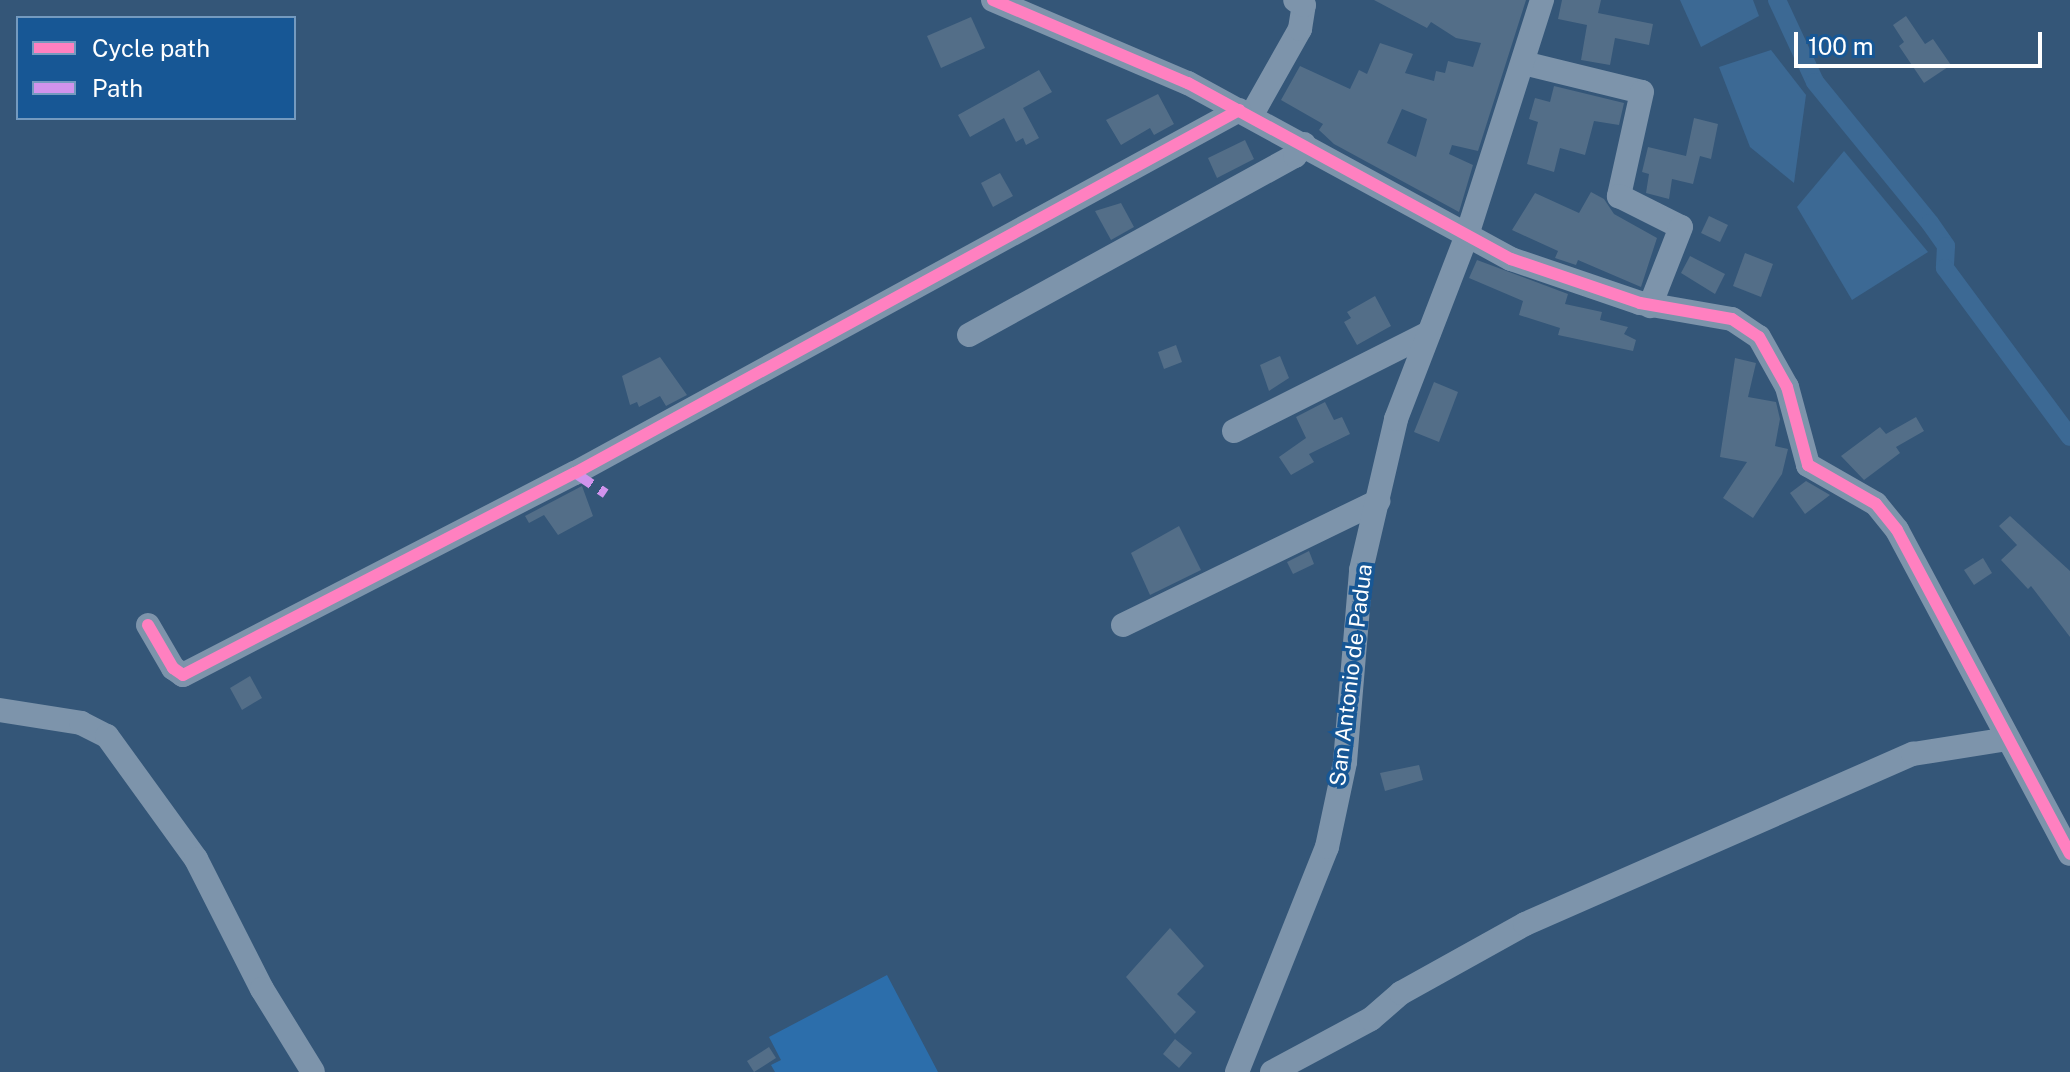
<!DOCTYPE html>
<html>
<head>
<meta charset="utf-8">
<style>
	body { margin:0 }
	#map { position:relative; width:2070px; height:1072px; overflow:hidden; background:#345678; font-family:"Public Sans",sans-serif }
	div>[style] { position:absolute }
	[style*='--x'] { left:calc(var(--x)*1px); top:calc(var(--y)*1px); width:calc(var(--w)*1px); rotate:calc(var(--a)*1deg) }
	.green>* { inset:0; background:#2c6eab }
	.water>* { inset:0; background:#3c6994 }
	.canal>* { height:18px; margin:-9px; padding:0 9px; transform-origin:9px; border-radius:9px; background:#3c6994 }
	.building>* { inset:0; background:#536e88 }
	.minor>* { height:24px; margin:-12px; padding:0 12px; transform-origin:12px; border-radius:12px; background:#7d94ab }
	.quiet>* { height:10px; margin-top:-5px; transform-origin:0; background:repeating-linear-gradient(90deg,#d193ec 0 20px,transparent 0 30px) }
	.cycleway>* { height:12px; margin:-6px; padding:0 6px; transform-origin:6px; border-radius:6px; background:#ff80c0 }
	span { translate:-50% -50%; white-space:nowrap; text-align:center; line-height:1.15; -webkit-text-stroke:7px #175795; paint-order:stroke }
	.street-label { font-size:22px; color:#fff }
	.legend { position:absolute; left:16px; top:16px; width:280px; height:104px; box-sizing:border-box; background:#175795; border:2px solid #749abf; margin:0; padding:10px 14px; list-style:none; font-size:24px; color:#fff }
	.legend li { display:flex; align-items:center; gap:16px; height:40px }
	.legend b { width:40px; border:2px solid #749abf }
	.scale { position:absolute; left:1794px; top:32px; width:248px; height:36px; box-sizing:border-box; border:4px solid #fff; border-top:0; padding-left:10px; font-size:24px; line-height:28px; white-space:nowrap; color:#fff; -webkit-text-stroke:6px #175795; paint-order:stroke }
</style>
</head>
<body>
<div id="map">
	<div class="green">
		<div style="clip-path:polygon(887px 975px,938px 1072px,775px 1072px,771px 1065px,781px 1060px,769px 1037px)"></div>
	</div>
	<div class="water">
		<div style="clip-path:polygon(1680px 0,1753px 0,1759px 16px,1701px 47px)"></div>
		<div style="clip-path:polygon(1771px 50px,1806px 95px,1794px 183px,1750px 147px,1719px 67px)"></div>
		<div style="clip-path:polygon(1844px 151px,1928px 252px,1852px 300px,1797px 207px)"></div>
	</div>
	<div class="canal">
		<div style="--x:1777;--y:0;--w:90;--a:65.1"></div>
		<div style="--x:1815;--y:82;--w:182;--a:50.8"></div>
		<div style="--x:1930;--y:223;--w:28;--a:55"></div>
		<div style="--x:1946;--y:246;--w:22;--a:93"></div>
		<div style="--x:1945;--y:268;--w:210;--a:53.5"></div>
	</div>
	<div class="building">
		<div style="clip-path:polygon(evenodd,1374px 0,1526px 0,1478px 151px,1452px 145px,1449px 154px,1473px 165px,1459px 212px,1334px 144px,1319px 130px,1323px 124px,1281px 100px,1300px 66px,1350px 89px,1359px 70px,1367px 74px,1380px 43px,1413px 54px,1405px 73px,1434px 81px,1436px 71px,1445px 73px,1448px 61px,1473px 67px,1481px 43px,1456px 38px,1431px 22px,1427px 28px,1374px 0,1402px 109px,1427px 119px,1416px 157px,1387px 143px,1402px 109px)"></div>
		<div style="clip-path:polygon(1562px 0,1601px 0,1598px 13px,1653px 24px,1649px 45px,1615px 38px,1610px 65px,1581px 60px,1587px 25px,1558px 19px)"></div>
		<div style="clip-path:polygon(1906px 16px,1925px 44px,1933px 39px,1951px 65px,1924px 83px,1899px 46px,1904px 42px,1893px 25px)"></div>
		<div style="clip-path:polygon(971px 17px,985px 48px,941px 68px,927px 36px)"></div>
		<div style="clip-path:polygon(1039px 70px,1052px 92px,1023px 108px,1039px 138px,1026px 145px,1023px 138px,1016px 142px,1004px 118px,970px 137px,958px 115px)"></div>
		<div style="clip-path:polygon(1554px 86px,1624px 103px,1619px 125px,1594px 121px,1585px 155px,1560px 148px,1554px 172px,1527px 164px,1538px 122px,1529px 119px,1535px 98px,1550px 102px)"></div>
		<div style="clip-path:polygon(1158px 94px,1174px 124px,1154px 135px,1150px 128px,1121px 145px,1106px 120px)"></div>
		<div style="clip-path:polygon(1694px 118px,1718px 124px,1711px 159px,1700px 156px,1693px 184px,1672px 179px,1669px 199px,1646px 193px,1649px 174px,1642px 172px,1648px 147px,1686px 156px)"></div>
		<div style="clip-path:polygon(1245px 140px,1254px 159px,1217px 178px,1208px 158px)"></div>
		<div style="clip-path:polygon(1000px 173px,1013px 196px,993px 207px,981px 183px)"></div>
		<div style="clip-path:polygon(1591px 192px,1604px 199px,1614px 214px,1657px 238px,1641px 287px,1578px 260px,1576px 265px,1555px 258px,1558px 251px,1512px 230px,1535px 193px,1579px 213px)"></div>
		<div style="clip-path:polygon(1121px 203px,1134px 227px,1111px 240px,1095px 211px)"></div>
		<div style="clip-path:polygon(1709px 216px,1728px 225px,1720px 242px,1701px 233px)"></div>
		<div style="clip-path:polygon(1745px 253px,1773px 264px,1761px 297px,1733px 286px)"></div>
		<div style="clip-path:polygon(1690px 256px,1725px 274px,1715px 294px,1681px 273px)"></div>
		<div style="clip-path:polygon(1477px 260px,1568px 294px,1565px 304px,1602px 312px,1600px 320px,1628px 327px,1624px 334px,1636px 340px,1633px 351px,1558px 335px,1560px 328px,1519px 315px,1523px 301px,1469px 278px)"></div>
		<div style="clip-path:polygon(1375px 296px,1391px 326px,1357px 345px,1344px 322px,1351px 318px,1347px 312px)"></div>
		<div style="clip-path:polygon(1176px 345px,1182px 362px,1164px 369px,1158px 352px)"></div>
		<div style="clip-path:polygon(1280px 356px,1289px 378px,1269px 391px,1260px 365px)"></div>
		<div style="clip-path:polygon(660px 357px,687px 395px,666px 406px,660px 396px,639px 407px,637px 402px,630px 405px,622px 376px)"></div>
		<div style="clip-path:polygon(1735px 358px,1756px 363px,1748px 397px,1776px 402px,1780px 419px,1775px 446px,1788px 449px,1782px 474px,1753px 518px,1723px 498px,1747px 462px,1720px 457px)"></div>
		<div style="clip-path:polygon(1434px 382px,1458px 392px,1439px 442px,1414px 432px)"></div>
		<div style="clip-path:polygon(1325px 402px,1334px 420px,1342px 417px,1350px 434px,1309px 454px,1314px 462px,1291px 475px,1279px 457px,1306px 438px,1296px 417px)"></div>
		<div style="clip-path:polygon(1916px 417px,1924px 431px,1896px 447px,1900px 453px,1864px 480px,1841px 456px,1880px 427px,1886px 434px)"></div>
		<div style="clip-path:polygon(1806px 481px,1830px 495px,1805px 514px,1790px 493px)"></div>
		<div style="clip-path:polygon(582px 486px,593px 516px,558px 535px,544px 515px,529px 523px,525px 516px)"></div>
		<div style="clip-path:polygon(2010px 516px,2070px 571px,2070px 637px,2031px 586px,2028px 589px,2001px 560px,2017px 545px,1999px 526px)"></div>
		<div style="clip-path:polygon(1179px 526px,1201px 570px,1150px 595px,1131px 553px)"></div>
		<div style="clip-path:polygon(1309px 551px,1314px 564px,1293px 574px,1287px 562px)"></div>
		<div style="clip-path:polygon(1983px 558px,1992px 573px,1974px 585px,1964px 570px)"></div>
		<div style="clip-path:polygon(250px 676px,262px 698px,242px 710px,230px 688px)"></div>
		<div style="clip-path:polygon(1419px 765px,1423px 780px,1385px 791px,1380px 773px)"></div>
		<div style="clip-path:polygon(1170px 928px,1204px 966px,1177px 994px,1196px 1012px,1175px 1034px,1126px 977px)"></div>
		<div style="clip-path:polygon(1175px 1039px,1192px 1053px,1179px 1068px,1163px 1054px)"></div>
		<div style="clip-path:polygon(769px 1047px,776px 1058px,754px 1072px,747px 1061px)"></div>
	</div>
	<div class="minor">
		<div style="--x:993;--y:0;--w:212;--a:23.1"></div>
		<div style="--x:1188;--y:83;--w:368;--a:28.6"></div>
		<div style="--x:1511;--y:259;--w:136;--a:18.8"></div>
		<div style="--x:1640;--y:303;--w:93;--a:9.9"></div>
		<div style="--x:1732;--y:319;--w:32;--a:34"></div>
		<div style="--x:1759;--y:337;--w:57;--a:60.8"></div>
		<div style="--x:1787;--y:387;--w:81;--a:74.9"></div>
		<div style="--x:1808;--y:465;--w:78;--a:29.8"></div>
		<div style="--x:1876;--y:504;--w:33;--a:51"></div>
		<div style="--x:1897;--y:530;--w:367;--a:61.9"></div>
		<div style="--x:1523;--y:63;--w:122;--a:13.7"></div>
		<div style="--x:1642;--y:92;--w:107;--a:102.5"></div>
		<div style="--x:1619;--y:196;--w:69;--a:26.6"></div>
		<div style="--x:1681;--y:227;--w:85;--a:111.4"></div>
		<div style="--x:1251;--y:116;--w:100;--a:-60.6"></div>
		<div style="--x:1300;--y:29;--w:24;--a:-81"></div>
		<div style="--x:1304;--y:5;--w:10;--a:-151"></div>
		<div style="--x:969;--y:335;--w:372;--a:-28.8"></div>
		<div style="--x:1295;--y:156;--w:15;--a:-53"></div>
		<div style="--x:1234;--y:431;--w:218;--a:-26.7"></div>
		<div style="--x:148;--y:625;--w:50;--a:59.8"></div>
		<div style="--x:173;--y:668;--w:12;--a:35"></div>
		<div style="--x:183;--y:675;--w:441;--a:-27.3"></div>
		<div style="--x:575;--y:473;--w:757;--a:-28.66"></div>
		<div style="--x:1123;--y:625;--w:284;--a:-25.9"></div>
		<div style="--x:0;--y:710;--w:82;--a:9.1"></div>
		<div style="--x:81;--y:723;--w:29;--a:27"></div>
		<div style="--x:107;--y:736;--w:152;--a:54.1"></div>
		<div style="--x:196;--y:859;--w:146;--a:63.1"></div>
		<div style="--x:262;--y:989;--w:97;--a:58.4"></div>
		<div style="--x:1237;--y:1072;--w:242;--a:-68.2"></div>
		<div style="--x:1327;--y:847;--w:87;--a:-78"></div>
		<div style="--x:1345;--y:762;--w:193;--a:-85.2"></div>
		<div style="--x:1361;--y:570;--w:155;--a:-76.9"></div>
		<div style="--x:1396;--y:419;--w:197;--a:-68.9"></div>
		<div style="--x:1467;--y:235;--w:247;--a:-72.3"></div>
		<div style="--x:1272;--y:1072;--w:112;--a:-28.2"></div>
		<div style="--x:1371;--y:1019;--w:40;--a:-41"></div>
		<div style="--x:1401;--y:993;--w:142;--a:-29.1"></div>
		<div style="--x:1525;--y:924;--w:424;--a:-23.7"></div>
		<div style="--x:1913;--y:754;--w:96;--a:-9"></div>
	</div>
	<div class="quiet">
		<div style="--x:575;--y:473;--w:37;--a:34"></div>
	</div>
	<div class="cycleway">
		<div style="--x:993;--y:0;--w:212;--a:23.1"></div>
		<div style="--x:1188;--y:83;--w:368;--a:28.6"></div>
		<div style="--x:1511;--y:259;--w:136;--a:18.8"></div>
		<div style="--x:1640;--y:303;--w:93;--a:9.9"></div>
		<div style="--x:1732;--y:319;--w:32;--a:34"></div>
		<div style="--x:1759;--y:337;--w:57;--a:60.8"></div>
		<div style="--x:1787;--y:387;--w:81;--a:74.9"></div>
		<div style="--x:1808;--y:465;--w:78;--a:29.8"></div>
		<div style="--x:1876;--y:504;--w:33;--a:51"></div>
		<div style="--x:1897;--y:530;--w:367;--a:61.9"></div>
		<div style="--x:148;--y:625;--w:50;--a:59.8"></div>
		<div style="--x:173;--y:668;--w:12;--a:35"></div>
		<div style="--x:183;--y:675;--w:441;--a:-27.3"></div>
		<div style="--x:575;--y:473;--w:757;--a:-28.66"></div>
	</div>
	<div class="street-label">
		<span style="left:1351px;top:675px;rotate:-83deg">San Antonio de Padua</span>
	</div>
	<ul class="legend">
	<li><b style="height:10px;background:#ff80c0"></b>Cycle path</li>
	<li><b style="height:10px;background:#d193ec"></b>Path</li>
	</ul>
	<div class="scale">100 m</div>
</div>
</body>
</html>
